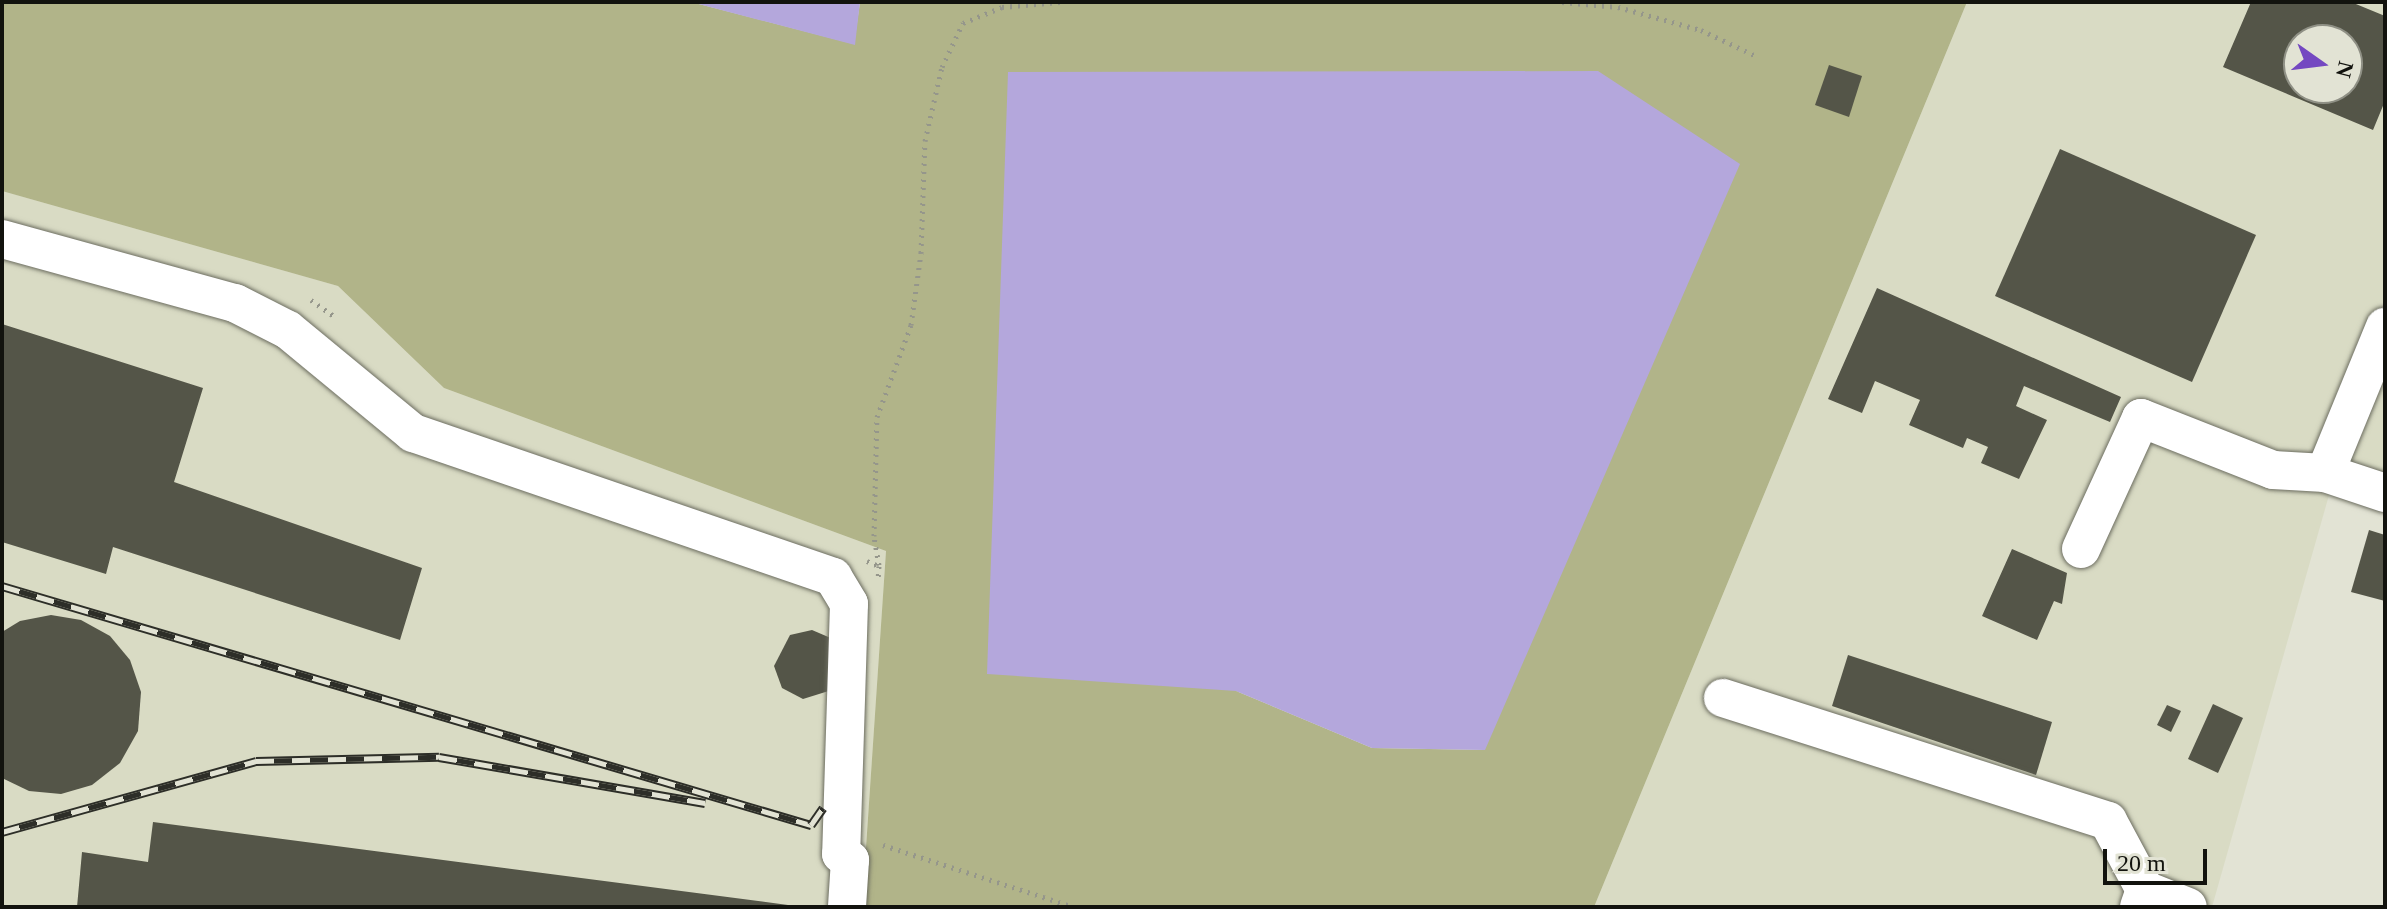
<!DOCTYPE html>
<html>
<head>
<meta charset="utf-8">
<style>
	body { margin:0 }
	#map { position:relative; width:2387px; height:909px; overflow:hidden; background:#e2e3d4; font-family:"Times New Roman",serif }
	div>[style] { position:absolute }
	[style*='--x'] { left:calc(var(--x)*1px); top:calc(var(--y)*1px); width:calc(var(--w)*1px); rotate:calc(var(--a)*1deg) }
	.built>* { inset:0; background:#d9dbc4 }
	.green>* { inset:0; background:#b1b489 }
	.water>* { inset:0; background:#b4a7dc }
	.building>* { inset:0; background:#545548 }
	.path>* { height:5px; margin-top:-2.5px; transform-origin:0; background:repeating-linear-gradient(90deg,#95968b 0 2px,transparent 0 8px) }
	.roads { filter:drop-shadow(0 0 2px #6c6d60) drop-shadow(0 0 2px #6c6d60) }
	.minor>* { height:38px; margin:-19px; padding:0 19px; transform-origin:19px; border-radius:19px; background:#fff }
	.rail>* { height:9px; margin-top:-4.5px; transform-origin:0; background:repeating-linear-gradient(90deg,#e2e3d4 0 18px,#2d2e28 0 36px); box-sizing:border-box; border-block:2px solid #2d2e28 }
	span { translate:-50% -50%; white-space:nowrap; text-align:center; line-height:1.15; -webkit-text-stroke:8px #e2e3d4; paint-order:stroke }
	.frame { position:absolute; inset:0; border:4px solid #12130e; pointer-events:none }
	.north { position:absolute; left:2283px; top:24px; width:80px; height:80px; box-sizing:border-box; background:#e2e3d4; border:2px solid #8f9085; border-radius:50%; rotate:104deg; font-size:22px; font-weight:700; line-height:32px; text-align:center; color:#12130e }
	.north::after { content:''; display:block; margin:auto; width:28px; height:36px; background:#7448c1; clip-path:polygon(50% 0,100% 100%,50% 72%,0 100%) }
	.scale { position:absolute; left:2103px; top:849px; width:104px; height:36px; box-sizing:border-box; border:4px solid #12130e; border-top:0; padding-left:10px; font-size:24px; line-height:28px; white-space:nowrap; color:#12130e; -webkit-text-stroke:6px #e2e3d4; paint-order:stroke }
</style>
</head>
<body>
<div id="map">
	<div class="built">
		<div style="clip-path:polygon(evenodd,1967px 2px,2385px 2px,2385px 489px,2335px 474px,2212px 907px,1594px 907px,1967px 2px,2299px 40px,2347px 40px,2347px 88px,2299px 88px,2299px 40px)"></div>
		<div style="clip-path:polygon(2px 191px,338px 286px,444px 388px,886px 551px,862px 907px,2px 907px)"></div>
	</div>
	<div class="green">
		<div style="clip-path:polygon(evenodd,2px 2px,691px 2px,854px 44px,860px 2px,1967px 2px,1594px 907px,862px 907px,886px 551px,444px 388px,338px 286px,2px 191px,2px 2px,1236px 691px,1485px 750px,1372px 748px,1236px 691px)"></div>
	</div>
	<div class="water">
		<div style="clip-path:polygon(691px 2px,860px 2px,855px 45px)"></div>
		<div style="clip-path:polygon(1598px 71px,1740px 164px,1485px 750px,1372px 748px,1236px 691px,987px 674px,1008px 72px)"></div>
	</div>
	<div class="building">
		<div style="clip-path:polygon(evenodd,2251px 2px,2351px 2px,2385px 16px,2385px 101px,2373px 130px,2223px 67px,2251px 2px,2299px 40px,2347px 40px,2347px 88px,2299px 88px,2299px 40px)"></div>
		<div style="clip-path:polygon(1829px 65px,1862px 76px,1849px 117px,1815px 105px)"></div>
		<div style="clip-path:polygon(2060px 149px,2256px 235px,2192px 382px,1995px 296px)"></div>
		<div style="clip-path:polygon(1877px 288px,2121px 397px,2110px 422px,2024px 386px,2016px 406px,2047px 420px,2019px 479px,1981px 463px,1988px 447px,1967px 438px,1963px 448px,1909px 425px,1920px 400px,1875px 381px,1862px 413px,1828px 399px)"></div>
		<div style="clip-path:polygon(2px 324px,203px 388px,174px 482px,422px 568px,400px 640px,113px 547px,106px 574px,2px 542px)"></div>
		<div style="clip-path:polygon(2369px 530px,2385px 535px,2385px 601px,2351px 592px)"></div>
		<div style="clip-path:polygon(2012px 549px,2067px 573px,2062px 604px,2054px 601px,2037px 640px,1982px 616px)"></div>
		<div style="clip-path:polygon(51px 615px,81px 620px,110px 636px,130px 660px,141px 692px,138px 731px,120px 763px,92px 785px,61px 794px,29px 791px,2px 778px,2px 632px,20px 621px)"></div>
		<div style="clip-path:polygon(812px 630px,833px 639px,835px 689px,803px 699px,782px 688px,774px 666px,790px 635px)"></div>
		<div style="clip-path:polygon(1848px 655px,2052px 722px,2036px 775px,1832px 706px)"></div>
		<div style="clip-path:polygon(2213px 704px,2243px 718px,2218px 773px,2188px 759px)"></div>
		<div style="clip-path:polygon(2167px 705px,2181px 711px,2171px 732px,2157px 725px)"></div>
		<div style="clip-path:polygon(153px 822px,788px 905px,787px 907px,77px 907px,82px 852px,148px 862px)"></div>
	</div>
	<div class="path">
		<div style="--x:1562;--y:2;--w:56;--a:5.1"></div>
		<div style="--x:1618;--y:7;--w:86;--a:15.5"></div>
		<div style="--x:1701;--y:30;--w:61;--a:25.3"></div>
		<div style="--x:311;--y:300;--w:29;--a:35"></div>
		<div style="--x:867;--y:561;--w:13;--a:23"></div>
		<div style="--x:879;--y:566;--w:13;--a:94"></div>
		<div style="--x:879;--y:565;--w:29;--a:-100"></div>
		<div style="--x:874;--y:536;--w:119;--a:-88.6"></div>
		<div style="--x:877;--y:417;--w:98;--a:-69.7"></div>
		<div style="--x:911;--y:325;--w:73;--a:-82.1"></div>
		<div style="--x:921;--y:253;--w:112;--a:-88"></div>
		<div style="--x:925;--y:141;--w:76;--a:-77.1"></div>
		<div style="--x:942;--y:67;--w:49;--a:-64.5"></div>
		<div style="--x:963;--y:23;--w:42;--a:-22.3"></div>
		<div style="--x:1002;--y:7;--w:58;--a:-4.9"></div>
		<div style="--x:883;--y:845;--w:201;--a:18"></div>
	</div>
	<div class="roads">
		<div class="minor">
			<div style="--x:2;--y:239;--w:242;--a:15.4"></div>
			<div style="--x:235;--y:303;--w:59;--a:27"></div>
			<div style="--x:288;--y:330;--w:162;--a:39.5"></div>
			<div style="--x:413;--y:433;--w:444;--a:18.9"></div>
			<div style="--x:833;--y:577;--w:31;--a:59"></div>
			<div style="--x:849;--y:604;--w:250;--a:91.8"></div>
			<div style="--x:841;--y:854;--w:11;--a:34"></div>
			<div style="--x:850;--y:860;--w:47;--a:93.7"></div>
			<div style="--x:2325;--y:473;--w:158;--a:-67.7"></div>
			<div style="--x:2081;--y:549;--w:144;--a:-65.4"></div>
			<div style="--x:2141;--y:418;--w:142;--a:21.5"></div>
			<div style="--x:2273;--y:470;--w:52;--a:3.3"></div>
			<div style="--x:2325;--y:473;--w:63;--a:18.4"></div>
			<div style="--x:1723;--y:698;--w:404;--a:17.7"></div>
			<div style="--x:2108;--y:821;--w:78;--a:61.8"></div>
			<div style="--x:2139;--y:907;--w:18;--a:-71"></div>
			<div style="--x:2145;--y:890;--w:46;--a:21.6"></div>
		</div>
	</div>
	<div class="rail">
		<div style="--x:2;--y:586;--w:844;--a:16.46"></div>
		<div style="--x:811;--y:825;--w:21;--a:-55"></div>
		<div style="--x:2;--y:832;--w:264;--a:-15.6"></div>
		<div style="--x:256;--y:761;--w:183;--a:-1.3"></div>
		<div style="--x:439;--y:757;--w:270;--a:9.8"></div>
	</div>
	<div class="frame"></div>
	<div class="north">N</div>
	<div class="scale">20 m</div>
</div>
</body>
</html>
